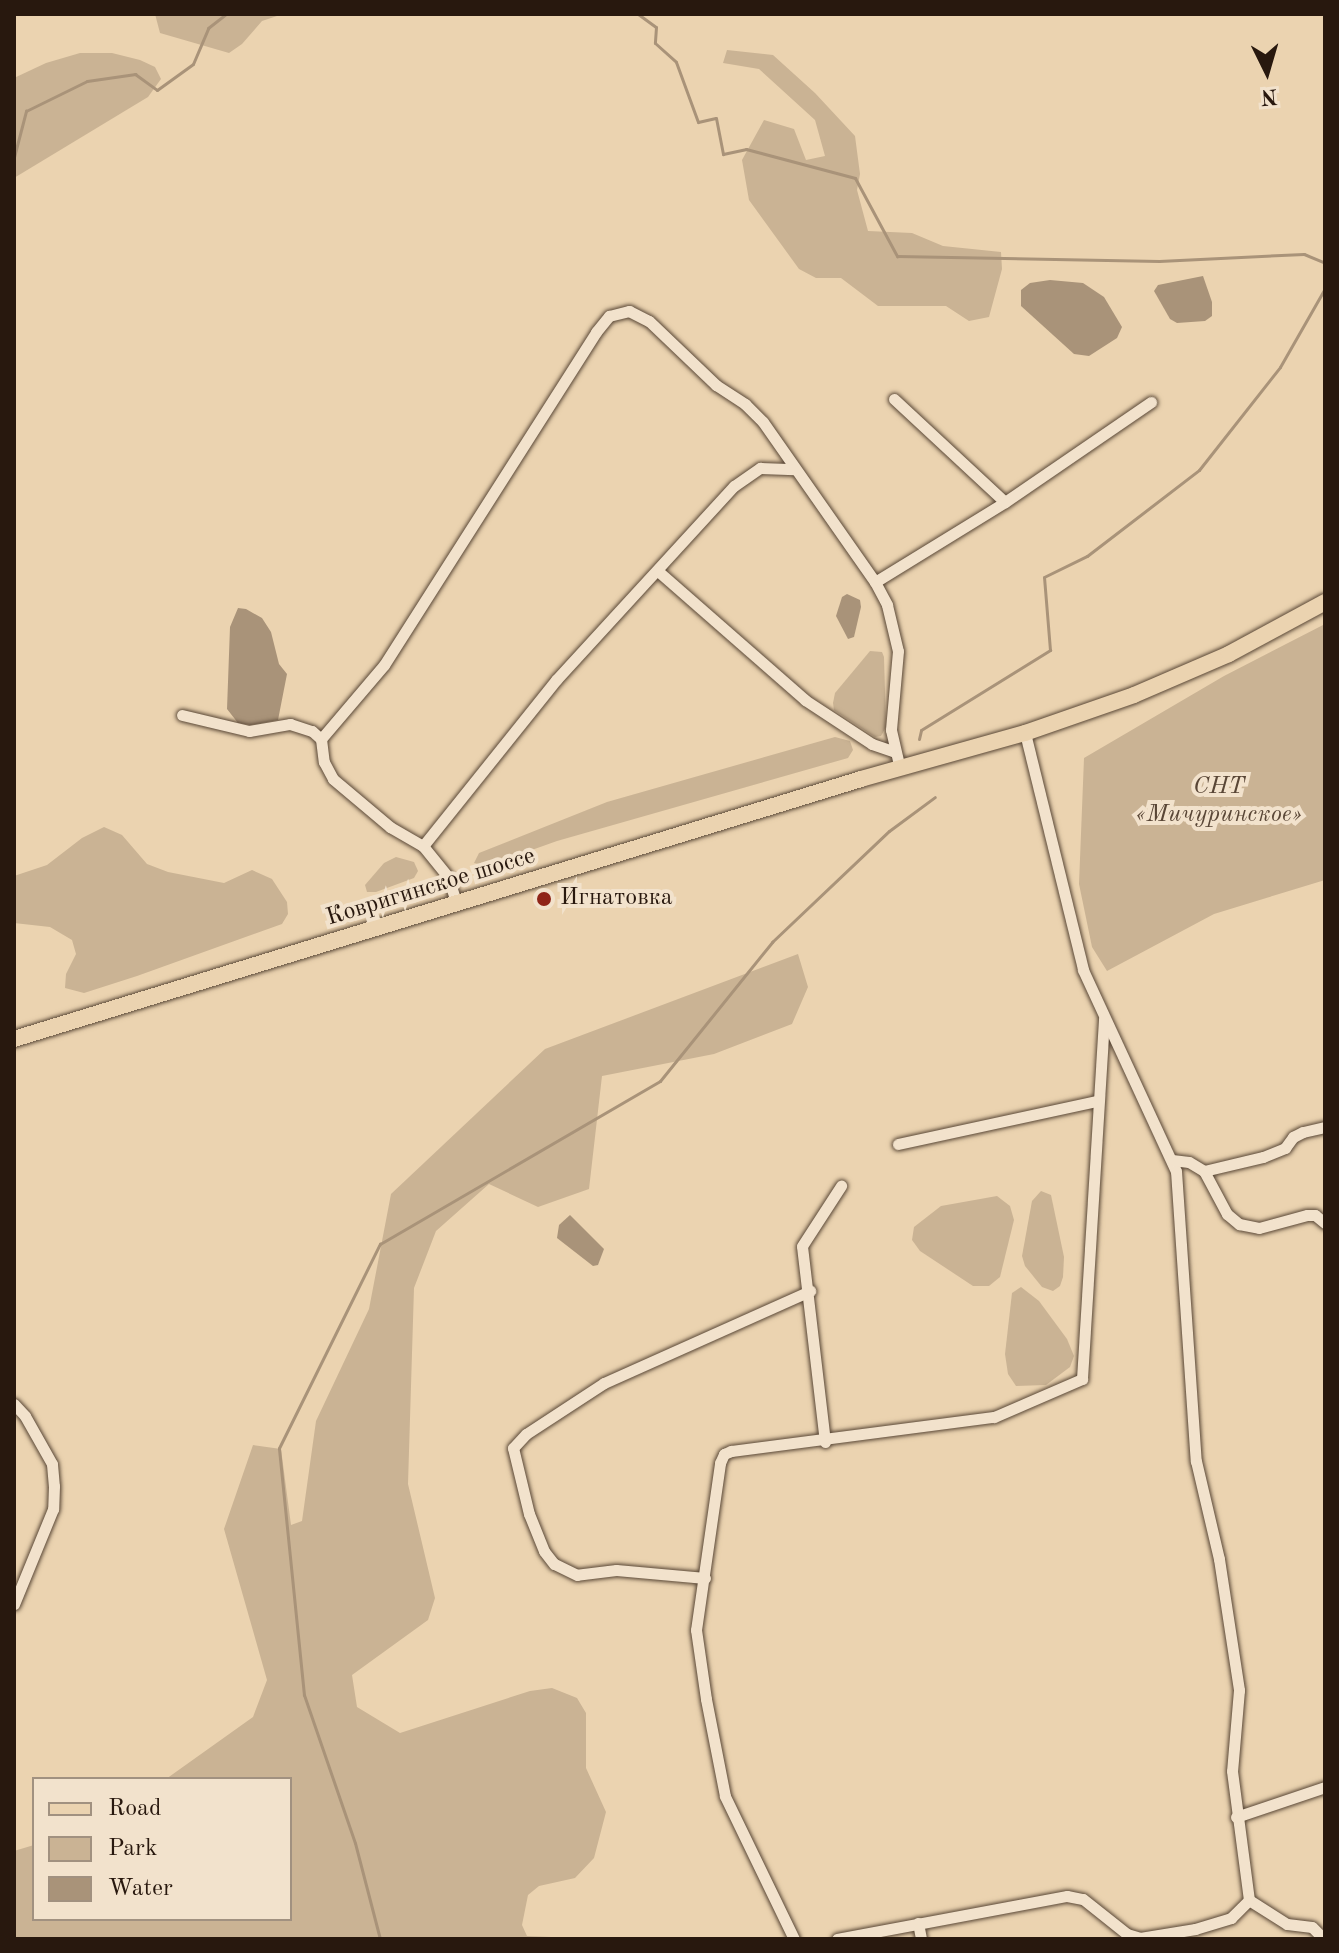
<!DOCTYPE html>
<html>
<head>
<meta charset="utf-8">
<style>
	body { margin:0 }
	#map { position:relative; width:1339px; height:1953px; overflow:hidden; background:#ebd3b0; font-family:"Old Standard TT",serif }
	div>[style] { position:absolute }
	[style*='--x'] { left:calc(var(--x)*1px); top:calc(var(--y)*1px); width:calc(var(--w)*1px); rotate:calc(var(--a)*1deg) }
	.green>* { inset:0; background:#cab394 }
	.water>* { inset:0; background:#a99379 }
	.stream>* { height:3px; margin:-1.5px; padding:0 1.5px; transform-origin:1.5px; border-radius:1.5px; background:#a99379 }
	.roads { filter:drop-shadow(0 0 2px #594736) drop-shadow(0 0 2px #594736) }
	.street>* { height:11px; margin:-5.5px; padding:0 5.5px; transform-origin:5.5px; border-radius:5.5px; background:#f2e2cc }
	.primary>* { height:16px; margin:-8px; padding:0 8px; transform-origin:8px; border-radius:8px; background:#ebd3b0 }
	.dots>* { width:22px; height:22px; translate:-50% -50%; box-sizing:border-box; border:4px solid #f2e2cc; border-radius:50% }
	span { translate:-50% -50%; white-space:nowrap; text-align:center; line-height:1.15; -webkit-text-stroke:8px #f2e2cc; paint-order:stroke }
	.park-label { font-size:24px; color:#594636; font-style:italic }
	.street-label { font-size:24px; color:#28180e }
	.poi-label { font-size:24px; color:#28180e }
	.left { translate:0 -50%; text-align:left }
	.frame { position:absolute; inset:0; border:16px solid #28180e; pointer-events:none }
	.legend { position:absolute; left:32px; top:1777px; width:260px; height:144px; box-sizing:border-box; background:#f2e2cc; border:2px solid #a19180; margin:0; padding:10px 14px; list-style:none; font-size:24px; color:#28180e }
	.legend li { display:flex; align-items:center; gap:16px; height:40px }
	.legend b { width:40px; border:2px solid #a19180 }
	.north { position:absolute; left:1227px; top:32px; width:80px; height:80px; -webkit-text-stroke:6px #f2e2cc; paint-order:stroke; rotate:175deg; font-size:22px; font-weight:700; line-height:32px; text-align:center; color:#28180e }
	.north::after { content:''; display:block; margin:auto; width:28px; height:36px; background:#28180e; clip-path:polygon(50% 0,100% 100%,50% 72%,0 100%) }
</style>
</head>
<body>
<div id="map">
	<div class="green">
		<div style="clip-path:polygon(155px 14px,283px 14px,262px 21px,242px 44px,229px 53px,160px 33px)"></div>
		<div style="clip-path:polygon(727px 50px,773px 55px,815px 93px,855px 136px,860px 174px,857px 190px,868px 231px,912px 233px,943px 246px,1001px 252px,1002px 269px,989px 317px,969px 321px,946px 306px,878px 306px,841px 278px,816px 278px,799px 269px,749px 200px,742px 160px,764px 120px,794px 129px,806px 160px,825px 156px,815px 120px,759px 69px,723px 63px)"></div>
		<div style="clip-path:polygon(80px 53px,112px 53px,140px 60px,155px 67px,161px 79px,148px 97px,14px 178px,14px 78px,46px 63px)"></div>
		<div style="clip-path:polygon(1325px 624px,1325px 880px,1214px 914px,1107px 971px,1092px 947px,1079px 884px,1084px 758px,1224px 676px)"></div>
		<div style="clip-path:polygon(870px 651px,882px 652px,884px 657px,886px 727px,881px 736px,875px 737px,834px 710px,833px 703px,835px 693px)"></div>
		<div style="clip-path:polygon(835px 737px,850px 741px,853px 750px,848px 758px,557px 841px,487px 866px,474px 863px,479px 853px,607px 802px)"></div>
		<div style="clip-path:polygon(104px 827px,122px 835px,147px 864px,168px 872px,224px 883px,252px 870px,272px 879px,287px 902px,288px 914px,282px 924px,137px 976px,84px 993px,65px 988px,66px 974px,76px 954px,72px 940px,50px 927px,14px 923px,14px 876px,47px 865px,82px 838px)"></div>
		<div style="clip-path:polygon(396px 857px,414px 862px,418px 871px,414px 878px,376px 892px,367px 892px,365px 885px,384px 863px)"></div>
		<div style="clip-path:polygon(798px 954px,808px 987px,792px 1024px,714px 1054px,602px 1076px,589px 1189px,538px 1207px,489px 1184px,436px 1231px,414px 1288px,408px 1484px,435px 1598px,428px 1620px,352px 1675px,357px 1707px,400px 1733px,530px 1691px,552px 1688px,577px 1698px,586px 1713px,586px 1768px,606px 1812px,594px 1858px,575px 1878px,539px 1886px,528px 1895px,522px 1925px,527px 1936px,600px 1939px,14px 1939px,14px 1851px,34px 1845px,34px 1919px,290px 1919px,290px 1779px,166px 1779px,253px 1717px,267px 1680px,224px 1529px,253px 1445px,281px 1449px,291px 1525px,302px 1521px,316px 1421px,369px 1309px,391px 1194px,545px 1049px)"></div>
		<div style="clip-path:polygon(1041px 1191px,1051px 1195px,1064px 1257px,1063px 1277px,1060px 1286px,1053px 1291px,1042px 1287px,1025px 1266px,1022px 1256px,1032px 1201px)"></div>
		<div style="clip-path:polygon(997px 1196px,1010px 1206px,1014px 1220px,1000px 1277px,989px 1286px,973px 1286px,920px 1251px,912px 1240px,914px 1227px,941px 1206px)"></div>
		<div style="clip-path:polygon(1021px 1287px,1039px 1301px,1067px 1339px,1074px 1356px,1070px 1367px,1046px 1385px,1016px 1386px,1008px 1374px,1005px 1354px,1012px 1293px)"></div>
	</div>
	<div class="water">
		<div style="clip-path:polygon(1203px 276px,1212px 302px,1212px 316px,1205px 321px,1177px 323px,1170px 319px,1154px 291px,1158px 285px)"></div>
		<div style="clip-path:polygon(1050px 280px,1083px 283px,1104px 297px,1122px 327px,1117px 338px,1089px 356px,1074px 354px,1021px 306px,1021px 290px,1030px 283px)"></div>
		<div style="clip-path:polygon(847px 594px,860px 600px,861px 607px,854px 637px,848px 639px,836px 616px,842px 597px)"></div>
		<div style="clip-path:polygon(238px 608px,246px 609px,262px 618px,271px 632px,279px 664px,287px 674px,278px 720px,251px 725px,238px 723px,227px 709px,230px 627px)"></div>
		<div style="clip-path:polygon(570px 1215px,604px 1249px,598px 1265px,593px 1266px,557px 1238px,559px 1225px)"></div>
	</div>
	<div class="stream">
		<div style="--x:638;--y:14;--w:22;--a:36"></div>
		<div style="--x:656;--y:27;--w:16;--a:94"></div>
		<div style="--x:655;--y:43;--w:28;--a:42"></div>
		<div style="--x:676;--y:62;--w:64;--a:69.9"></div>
		<div style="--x:698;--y:122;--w:18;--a:-13"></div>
		<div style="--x:716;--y:118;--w:37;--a:79"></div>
		<div style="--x:723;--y:154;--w:24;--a:-12"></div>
		<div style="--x:746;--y:149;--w:113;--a:14.9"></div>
		<div style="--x:855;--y:178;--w:89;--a:61.7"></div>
		<div style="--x:897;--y:256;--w:262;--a:1.1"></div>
		<div style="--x:1159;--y:261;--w:145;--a:-2.8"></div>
		<div style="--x:1304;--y:254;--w:23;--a:23"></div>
		<div style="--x:14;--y:157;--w:48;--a:-75.4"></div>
		<div style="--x:26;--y:111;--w:68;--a:-26.2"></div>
		<div style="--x:87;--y:81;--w:49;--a:-8.3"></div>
		<div style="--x:135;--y:74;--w:27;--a:36"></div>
		<div style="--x:157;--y:90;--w:44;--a:-35.8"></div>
		<div style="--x:193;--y:64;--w:39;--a:-67"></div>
		<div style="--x:208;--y:28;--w:23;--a:-38"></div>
		<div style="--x:919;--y:739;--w:9;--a:-77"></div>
		<div style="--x:921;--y:730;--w:152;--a:-31.8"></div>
		<div style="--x:1050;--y:650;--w:73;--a:-94.7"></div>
		<div style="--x:1044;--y:577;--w:48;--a:-26"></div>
		<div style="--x:1087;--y:556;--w:141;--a:-37.5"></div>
		<div style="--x:1199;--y:470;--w:131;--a:-51.8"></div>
		<div style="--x:1280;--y:367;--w:91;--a:-60.3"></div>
		<div style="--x:380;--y:1939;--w:99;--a:-104.6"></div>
		<div style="--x:355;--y:1843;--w:157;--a:-109"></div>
		<div style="--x:304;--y:1695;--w:248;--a:-95.8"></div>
		<div style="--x:279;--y:1448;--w:228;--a:-63.7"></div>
		<div style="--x:380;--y:1244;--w:324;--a:-30.2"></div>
		<div style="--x:660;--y:1081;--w:179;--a:-51.1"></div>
		<div style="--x:772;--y:942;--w:161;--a:-43.5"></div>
		<div style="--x:889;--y:831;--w:57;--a:-36.5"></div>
	</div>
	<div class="roads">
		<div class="street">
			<div style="--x:894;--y:399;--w:151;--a:42.9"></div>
			<div style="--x:659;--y:572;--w:194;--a:41.2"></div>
			<div style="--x:805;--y:700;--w:80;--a:33.3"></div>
			<div style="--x:872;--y:744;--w:24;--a:19"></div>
			<div style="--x:875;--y:582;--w:153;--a:-31.6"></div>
			<div style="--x:1005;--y:502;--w:177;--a:-34.4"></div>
			<div style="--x:182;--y:715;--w:69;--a:13.4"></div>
			<div style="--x:249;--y:731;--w:42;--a:-9.7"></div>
			<div style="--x:290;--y:724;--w:23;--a:18"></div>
			<div style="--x:312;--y:731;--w:12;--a:42"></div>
			<div style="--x:321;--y:739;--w:23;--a:83"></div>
			<div style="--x:324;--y:762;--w:19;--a:62"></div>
			<div style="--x:333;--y:779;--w:75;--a:40.1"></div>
			<div style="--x:390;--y:827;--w:38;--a:30"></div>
			<div style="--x:423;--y:846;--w:40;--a:51"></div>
			<div style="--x:448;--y:877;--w:29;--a:72"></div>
			<div style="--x:1025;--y:733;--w:244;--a:76.2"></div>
			<div style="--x:1083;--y:970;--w:221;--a:65.2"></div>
			<div style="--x:1176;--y:1171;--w:291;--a:86.1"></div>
			<div style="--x:1196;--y:1461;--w:101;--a:76.8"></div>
			<div style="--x:1219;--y:1559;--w:133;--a:81.3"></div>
			<div style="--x:1239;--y:1690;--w:81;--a:94.9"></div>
			<div style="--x:1232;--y:1771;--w:130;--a:82.5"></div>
			<div style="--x:321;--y:739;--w:97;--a:-49.6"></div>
			<div style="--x:384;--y:665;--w:395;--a:-57.5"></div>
			<div style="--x:596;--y:332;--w:21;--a:-51"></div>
			<div style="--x:609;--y:316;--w:21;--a:-14"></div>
			<div style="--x:629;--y:311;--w:22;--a:27"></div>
			<div style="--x:649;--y:321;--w:93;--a:43.7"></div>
			<div style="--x:716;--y:385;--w:35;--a:33"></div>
			<div style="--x:745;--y:404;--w:25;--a:45"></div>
			<div style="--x:763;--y:422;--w:195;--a:55"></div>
			<div style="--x:875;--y:582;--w:26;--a:62"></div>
			<div style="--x:887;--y:605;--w:47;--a:76.6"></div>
			<div style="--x:898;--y:651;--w:79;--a:95.1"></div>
			<div style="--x:891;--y:730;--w:39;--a:77"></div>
			<div style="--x:423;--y:846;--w:213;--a:-51.3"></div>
			<div style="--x:556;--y:680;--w:263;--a:-47.5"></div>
			<div style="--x:734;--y:486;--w:32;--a:-35"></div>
			<div style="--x:760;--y:468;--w:35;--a:2"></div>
			<div style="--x:898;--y:1144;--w:204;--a:-12.2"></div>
			<div style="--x:1172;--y:1160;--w:17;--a:7"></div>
			<div style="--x:1189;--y:1162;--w:17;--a:31"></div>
			<div style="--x:1204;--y:1171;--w:49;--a:61.9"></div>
			<div style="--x:1227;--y:1214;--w:16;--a:40"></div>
			<div style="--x:1239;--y:1224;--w:20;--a:11"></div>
			<div style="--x:1259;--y:1228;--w:50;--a:-15.2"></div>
			<div style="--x:1307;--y:1215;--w:8;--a:0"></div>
			<div style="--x:1315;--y:1215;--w:13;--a:39"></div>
			<div style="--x:1204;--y:1171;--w:61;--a:-13.3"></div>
			<div style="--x:1263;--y:1157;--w:24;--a:-22"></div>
			<div style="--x:1285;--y:1148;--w:14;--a:-54"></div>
			<div style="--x:1293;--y:1137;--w:11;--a:-27"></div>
			<div style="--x:1303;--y:1132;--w:23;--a:-13"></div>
			<div style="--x:14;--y:1404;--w:16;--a:47"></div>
			<div style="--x:25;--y:1416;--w:55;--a:60.6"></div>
			<div style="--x:52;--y:1464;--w:22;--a:85"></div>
			<div style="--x:54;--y:1486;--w:23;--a:92"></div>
			<div style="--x:53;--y:1509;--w:103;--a:112.3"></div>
			<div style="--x:825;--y:1442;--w:197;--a:-96.7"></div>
			<div style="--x:802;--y:1246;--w:72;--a:-57"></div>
			<div style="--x:705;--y:1578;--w:89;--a:-174.9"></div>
			<div style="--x:616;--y:1570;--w:39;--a:173"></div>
			<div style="--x:577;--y:1575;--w:25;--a:-154"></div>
			<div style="--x:554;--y:1564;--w:16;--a:-128"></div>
			<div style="--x:544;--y:1551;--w:40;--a:-112"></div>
			<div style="--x:529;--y:1514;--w:68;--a:-103.6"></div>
			<div style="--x:513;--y:1448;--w:19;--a:-47"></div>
			<div style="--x:526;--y:1434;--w:93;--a:-33.2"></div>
			<div style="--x:604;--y:1383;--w:226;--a:-24.1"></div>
			<div style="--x:1236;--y:1817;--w:94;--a:-18.6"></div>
			<div style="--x:1249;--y:1900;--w:45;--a:32.3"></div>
			<div style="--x:1287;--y:1924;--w:25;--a:7"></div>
			<div style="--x:1312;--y:1927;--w:17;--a:45"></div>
			<div style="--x:918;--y:1923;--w:16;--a:79"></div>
			<div style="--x:794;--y:1939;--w:159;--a:-115.8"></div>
			<div style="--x:725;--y:1796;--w:99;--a:-101.1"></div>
			<div style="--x:706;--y:1699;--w:70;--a:-98.2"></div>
			<div style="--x:696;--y:1630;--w:169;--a:-81.8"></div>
			<div style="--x:720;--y:1463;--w:10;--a:-66"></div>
			<div style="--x:724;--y:1454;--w:8;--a:-23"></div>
			<div style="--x:731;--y:1451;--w:265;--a:-7.4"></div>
			<div style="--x:994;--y:1417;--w:96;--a:-23.4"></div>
			<div style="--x:1082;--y:1379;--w:361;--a:-86.5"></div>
			<div style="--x:837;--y:1939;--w:234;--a:-10.6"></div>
			<div style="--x:1067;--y:1896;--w:16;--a:11"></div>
			<div style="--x:1083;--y:1899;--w:56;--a:38.5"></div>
			<div style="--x:1127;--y:1934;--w:14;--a:17"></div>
			<div style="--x:1140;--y:1938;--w:56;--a:-9.3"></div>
			<div style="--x:1195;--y:1929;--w:38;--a:-17"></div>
			<div style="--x:1231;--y:1918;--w:25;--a:-45"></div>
		</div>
		<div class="primary">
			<div style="--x:14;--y:1039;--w:886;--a:-17.06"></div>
			<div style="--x:861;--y:779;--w:170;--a:-15.7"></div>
			<div style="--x:1025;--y:733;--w:115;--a:-19.2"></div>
			<div style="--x:1134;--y:695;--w:103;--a:-23.3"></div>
			<div style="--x:1229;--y:654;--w:109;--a:-28.4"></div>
		</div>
	</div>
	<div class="dots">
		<div style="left:544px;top:899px;background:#8f2418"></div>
	</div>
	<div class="park-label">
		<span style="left:1219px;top:802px">СНТ<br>«Мичуринское»</span>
	</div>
	<div class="street-label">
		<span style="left:431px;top:888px;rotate:-17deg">Ковригинское шоссе</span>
	</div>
	<div class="poi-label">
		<span class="left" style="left:560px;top:899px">Игнатовка</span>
	</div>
	<div class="frame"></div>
	<ul class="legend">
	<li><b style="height:10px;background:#ebd3b0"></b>Road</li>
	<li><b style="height:22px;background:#cab394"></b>Park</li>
	<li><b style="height:22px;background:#a99379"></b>Water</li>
	</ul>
	<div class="north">N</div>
</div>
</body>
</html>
